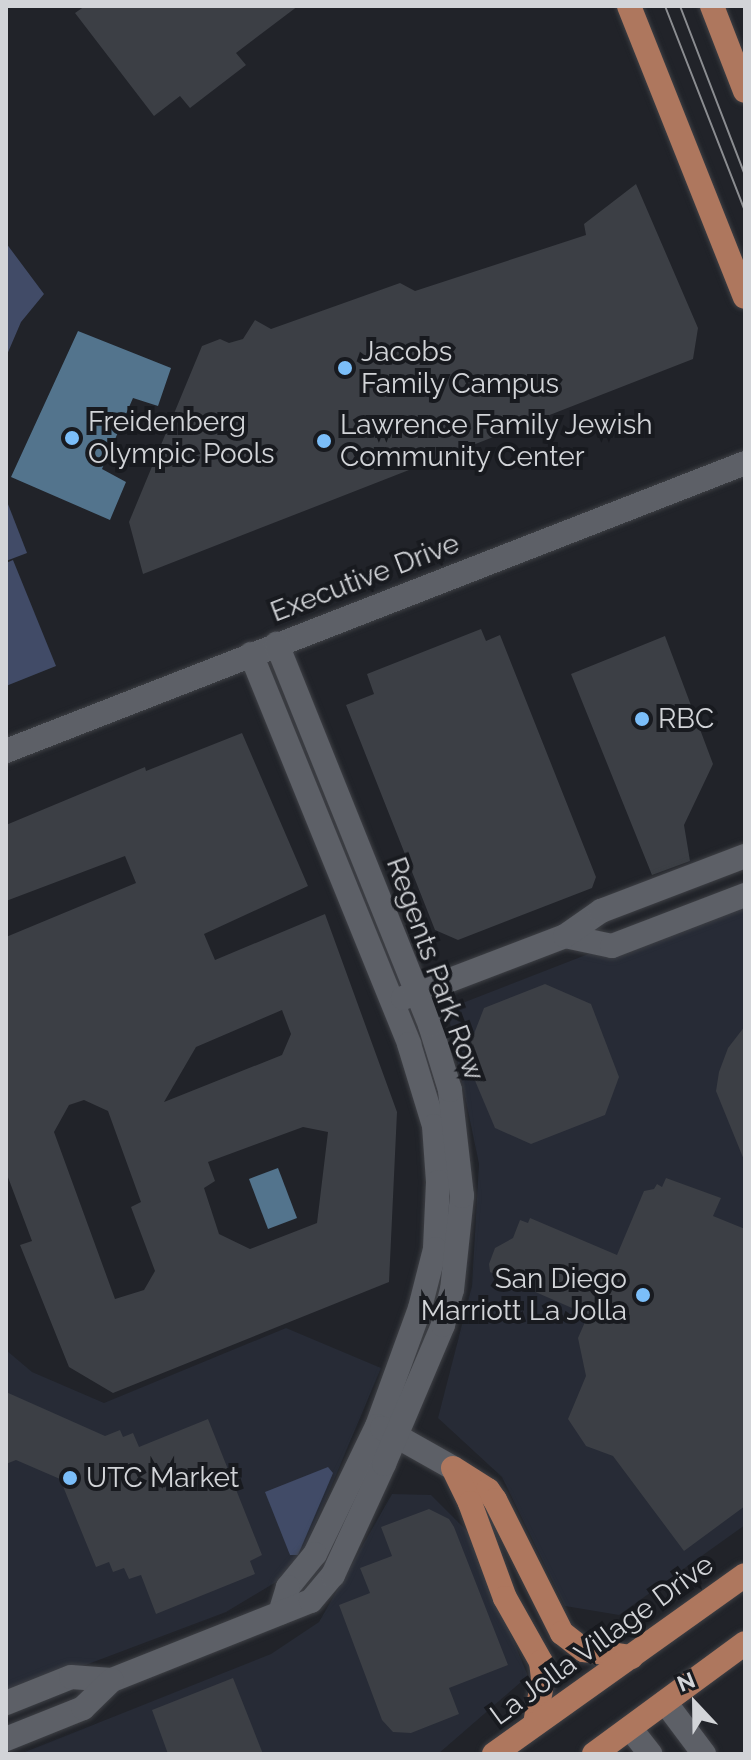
<!DOCTYPE html>
<html>
<head>
<meta charset="utf-8">
<style>
	body { margin:0 }
	#map { position:relative; width:751px; height:1760px; overflow:hidden; background:#212329; font-family:Raleway,sans-serif }
	div>[style] { position:absolute }
	[style*='--x'] { left:calc(var(--x)*1px); top:calc(var(--y)*1px); width:calc(var(--w)*1px); rotate:calc(var(--a)*1deg) }
	.built>* { inset:0; background:#272b36 }
	.green>* { inset:0; background:#414b67 }
	.water>* { inset:0; background:#53748d }
	.building>* { inset:0; background:#3c3f45 }
	.roads { filter:drop-shadow(0 0 2px #3e4045) drop-shadow(0 0 2px #3e4045) }
	.minor>* { height:24px; margin:-12px; padding:0 12px; transform-origin:12px; border-radius:12px; background:#5d6067 }
	.major>* { height:24px; margin:-12px; padding:0 12px; transform-origin:12px; border-radius:12px; background:#ae775e }
	.tram>* { height:2px; margin:-1px; padding:0 1px; transform-origin:1px; border-radius:1px; background:#8b8d91 }
	.dots>* { width:22px; height:22px; translate:-50% -50%; box-sizing:border-box; border:4px solid #181a1f; border-radius:50% }
	span { translate:-50% -50%; white-space:nowrap; text-align:center; line-height:1.15; -webkit-text-stroke:8px #181a1f; paint-order:stroke }
	.poi-label { font-size:28px; color:#d2d4d8 }
	.left { translate:0 -50%; text-align:left }
	.right { translate:-100% -50%; text-align:right }
	.street-label { font-size:28px; color:#d2d4d8 }
	.frame { position:absolute; inset:0; border:8px solid #d2d4d8; pointer-events:none }
	.north { position:absolute; left:655px; top:1664px; width:80px; height:80px; -webkit-text-stroke:6px #181a1f; paint-order:stroke; rotate:338deg; font-size:22px; font-weight:700; line-height:32px; text-align:center; color:#d2d4d8 }
	.north::after { content:''; display:block; margin:auto; width:28px; height:36px; background:#d2d4d8; clip-path:polygon(50% 0,100% 100%,50% 72%,0 100%) }
</style>
</head>
<body>
<div id="map">
	<div class="built">
		<div style="clip-path:polygon(745px 893px,745px 1525px,619px 1615px,565px 1606px,502px 1477px,438px 1418px,472px 1286px,479px 1164px,447px 1009px)"></div>
		<div style="clip-path:polygon(286px 1328px,381px 1368px,296px 1570px,226px 1612px,6px 1695px,6px 1350px,32px 1372px,104px 1403px)"></div>
		<div style="clip-path:polygon(392px 1494px,431px 1495px,468px 1532px,528px 1676px,438px 1754px,20px 1754px,271px 1654px,319px 1622px)"></div>
	</div>
	<div class="green">
		<div style="clip-path:polygon(6px 243px,44px 294px,21px 322px,6px 357px)"></div>
		<div style="clip-path:polygon(6px 499px,27px 553px,6px 561px)"></div>
		<div style="clip-path:polygon(13px 560px,56px 666px,6px 686px,6px 563px)"></div>
		<div style="clip-path:polygon(328px 1467px,333px 1473px,298px 1555px,290px 1555px,265px 1492px)"></div>
	</div>
	<div class="water">
		<div style="clip-path:polygon(78px 331px,171px 368px,158px 406px,133px 398px,102px 469px,126px 482px,110px 520px,11px 477px)"></div>
		<div style="clip-path:polygon(278px 1168px,297px 1218px,268px 1229px,249px 1179px)"></div>
	</div>
	<div class="building">
		<div style="clip-path:polygon(85px 6px,298px 6px,236px 53px,246px 65px,190px 108px,180px 96px,154px 116px,75px 13px)"></div>
		<div style="clip-path:polygon(636px 184px,698px 328px,693px 359px,143px 574px,129px 522px,202px 346px,220px 339px,229px 343px,243px 339px,255px 320px,271px 329px,400px 283px,415px 291px,586px 235px,584px 224px)"></div>
		<div style="clip-path:polygon(481px 629px,486px 641px,500px 635px,596px 877px,592px 888px,458px 940px,435px 930px,346px 705px,374px 694px,367px 674px)"></div>
		<div style="clip-path:polygon(665px 636px,713px 764px,684px 825px,690px 861px,652px 875px,571px 674px)"></div>
		<div style="clip-path:polygon(evenodd,242px 733px,308px 886px,204px 934px,215px 960px,325px 914px,397px 1112px,389px 1282px,113px 1393px,69px 1367px,20px 1245px,32px 1241px,6px 1172px,6px 937px,136px 883px,125px 856px,6px 901px,6px 825px,145px 767px,146px 771px,242px 733px,282px 1010px,291px 1034px,282px 1055px,164px 1102px,196px 1047px,282px 1010px,242px 733px,84px 1100px,108px 1111px,141px 1202px,131px 1207px,155px 1271px,144px 1290px,115px 1299px,54px 1132px,69px 1105px,84px 1100px,242px 733px,303px 1127px,328px 1132px,317px 1223px,250px 1249px,219px 1234px,204px 1188px,215px 1181px,208px 1162px,303px 1127px)"></div>
		<div style="clip-path:polygon(545px 984px,591px 1004px,619px 1077px,605px 1115px,531px 1144px,495px 1128px,465px 1057px,484px 1008px)"></div>
		<div style="clip-path:polygon(745px 1026px,745px 1160px,744px 1160px,716px 1091px,719px 1072px,728px 1048px)"></div>
		<div style="clip-path:polygon(666px 1178px,721px 1198px,713px 1216px,745px 1229px,745px 1506px,684px 1551px,613px 1456px,586px 1446px,568px 1419px,586px 1376px,578px 1338px,588px 1315px,490px 1272px,489px 1264px,495px 1248px,513px 1238px,520px 1220px,528px 1223px,530px 1218px,617px 1255px,644px 1191px,654px 1189px,657px 1184px,662px 1187px)"></div>
		<div style="clip-path:polygon(6px 1392px,105px 1436px,120px 1430px,123px 1437px,133px 1433px,139px 1447px,208px 1419px,262px 1555px,250px 1561px,255px 1574px,156px 1614px,141px 1575px,129px 1579px,124px 1568px,113px 1572px,109px 1562px,96px 1567px,60px 1479px,16px 1460px,6px 1464px)"></div>
		<div style="clip-path:polygon(429px 1509px,449px 1519px,454px 1527px,508px 1665px,449px 1688px,459px 1714px,411px 1733px,393px 1732px,382px 1720px,339px 1605px,370px 1593px,360px 1568px,392px 1556px,381px 1527px)"></div>
		<div style="clip-path:polygon(233px 1678px,263px 1754px,168px 1754px,152px 1710px)"></div>
	</div>
	<div class="roads">
		<div class="minor">
			<div style="--x:251;--y:654;--w:421;--a:67.9"></div>
			<div style="--x:409;--y:1044;--w:86;--a:73"></div>
			<div style="--x:434;--y:1126;--w:56;--a:85.9"></div>
			<div style="--x:438;--y:1182;--w:67;--a:92.6"></div>
			<div style="--x:435;--y:1249;--w:61;--a:104.3"></div>
			<div style="--x:420;--y:1308;--w:126;--a:110"></div>
			<div style="--x:377;--y:1426;--w:142;--a:115.8"></div>
			<div style="--x:315;--y:1554;--w:43;--a:129.3"></div>
			<div style="--x:288;--y:1587;--w:27;--a:107"></div>
			<div style="--x:6;--y:751;--w:793;--a:-21.29"></div>
			<div style="--x:565;--y:936;--w:48;--a:12"></div>
			<div style="--x:612;--y:946;--w:142;--a:-21"></div>
			<div style="--x:403;--y:998;--w:173;--a:-20.9"></div>
			<div style="--x:565;--y:936;--w:44;--a:-34.8"></div>
			<div style="--x:601;--y:911;--w:154;--a:-20.9"></div>
			<div style="--x:382;--y:1428;--w:81;--a:29.4"></div>
			<div style="--x:665;--y:1702;--w:65;--a:53.1"></div>
			<div style="--x:6;--y:1703;--w:70;--a:-21.8"></div>
			<div style="--x:71;--y:1677;--w:41;--a:4.2"></div>
			<div style="--x:112;--y:1680;--w:214;--a:-21.7"></div>
			<div style="--x:311;--y:1601;--w:34;--a:-50"></div>
			<div style="--x:333;--y:1575;--w:122;--a:-65.3"></div>
			<div style="--x:384;--y:1464;--w:151;--a:-67"></div>
			<div style="--x:443;--y:1325;--w:36;--a:-76"></div>
			<div style="--x:452;--y:1290;--w:95;--a:-83.9"></div>
			<div style="--x:462;--y:1196;--w:107;--a:-96.5"></div>
			<div style="--x:450;--y:1090;--w:68;--a:-107.1"></div>
			<div style="--x:430;--y:1025;--w:411;--a:-111.9"></div>
			<div style="--x:630;--y:1728;--w:33;--a:52"></div>
			<div style="--x:6;--y:1739;--w:83;--a:-21.9"></div>
			<div style="--x:83;--y:1708;--w:40;--a:-44"></div>
		</div>
		<div class="major">
			<div style="--x:629;--y:6;--w:313;--a:68.3"></div>
			<div style="--x:712;--y:6;--w:91;--a:68.8"></div>
			<div style="--x:453;--y:1468;--w:41;--a:32.2"></div>
			<div style="--x:488;--y:1490;--w:12;--a:55"></div>
			<div style="--x:495;--y:1500;--w:149;--a:63.3"></div>
			<div style="--x:562;--y:1633;--w:28;--a:38"></div>
			<div style="--x:584;--y:1650;--w:48;--a:8.5"></div>
			<div style="--x:454;--y:1470;--w:37;--a:64"></div>
			<div style="--x:470;--y:1503;--w:101;--a:69.8"></div>
			<div style="--x:505;--y:1598;--w:73;--a:60.6"></div>
			<div style="--x:541;--y:1662;--w:16;--a:83"></div>
			<div style="--x:543;--y:1678;--w:47;--a:99.9"></div>
			<div style="--x:494;--y:1754;--w:308;--a:-35.5"></div>
			<div style="--x:594;--y:1754;--w:187;--a:-36.3"></div>
		</div>
	</div>
	<div class="tram">
		<div style="--x:665;--y:6;--w:220;--a:68.7"></div>
		<div style="--x:680;--y:6;--w:181;--a:69"></div>
	</div>
	<div class="dots">
		<div style="left:345px;top:368px;background:#7bbef9"></div>
		<div style="left:72px;top:438px;background:#7bbef9"></div>
		<div style="left:324px;top:441px;background:#7bbef9"></div>
		<div style="left:642px;top:719px;background:#7bbef9"></div>
		<div style="left:643px;top:1295px;background:#7bbef9"></div>
		<div style="left:70px;top:1478px;background:#7bbef9"></div>
	</div>
	<div class="poi-label">
		<span class="left" style="left:361px;top:368px">Jacobs<br>Family Campus</span>
		<span class="left" style="left:88px;top:438px">Freidenberg<br>Olympic Pools</span>
		<span class="left" style="left:340px;top:441px">Lawrence Family Jewish<br>Community Center</span>
		<span class="left" style="left:658px;top:719px">RBC</span>
		<span class="right" style="left:627px;top:1295px">San Diego<br>Marriott La Jolla</span>
		<span class="left" style="left:86px;top:1478px">UTC Market</span>
	</div>
	<div class="street-label">
		<span style="left:365px;top:578px;rotate:-21deg">Executive Drive</span>
		<span style="left:435px;top:969px;rotate:70deg">Regents Park Row</span>
		<span style="left:602px;top:1640px;rotate:-36deg">La Jolla Village Drive</span>
	</div>
	<div class="frame"></div>
	<div class="north">N</div>
</div>
</body>
</html>
